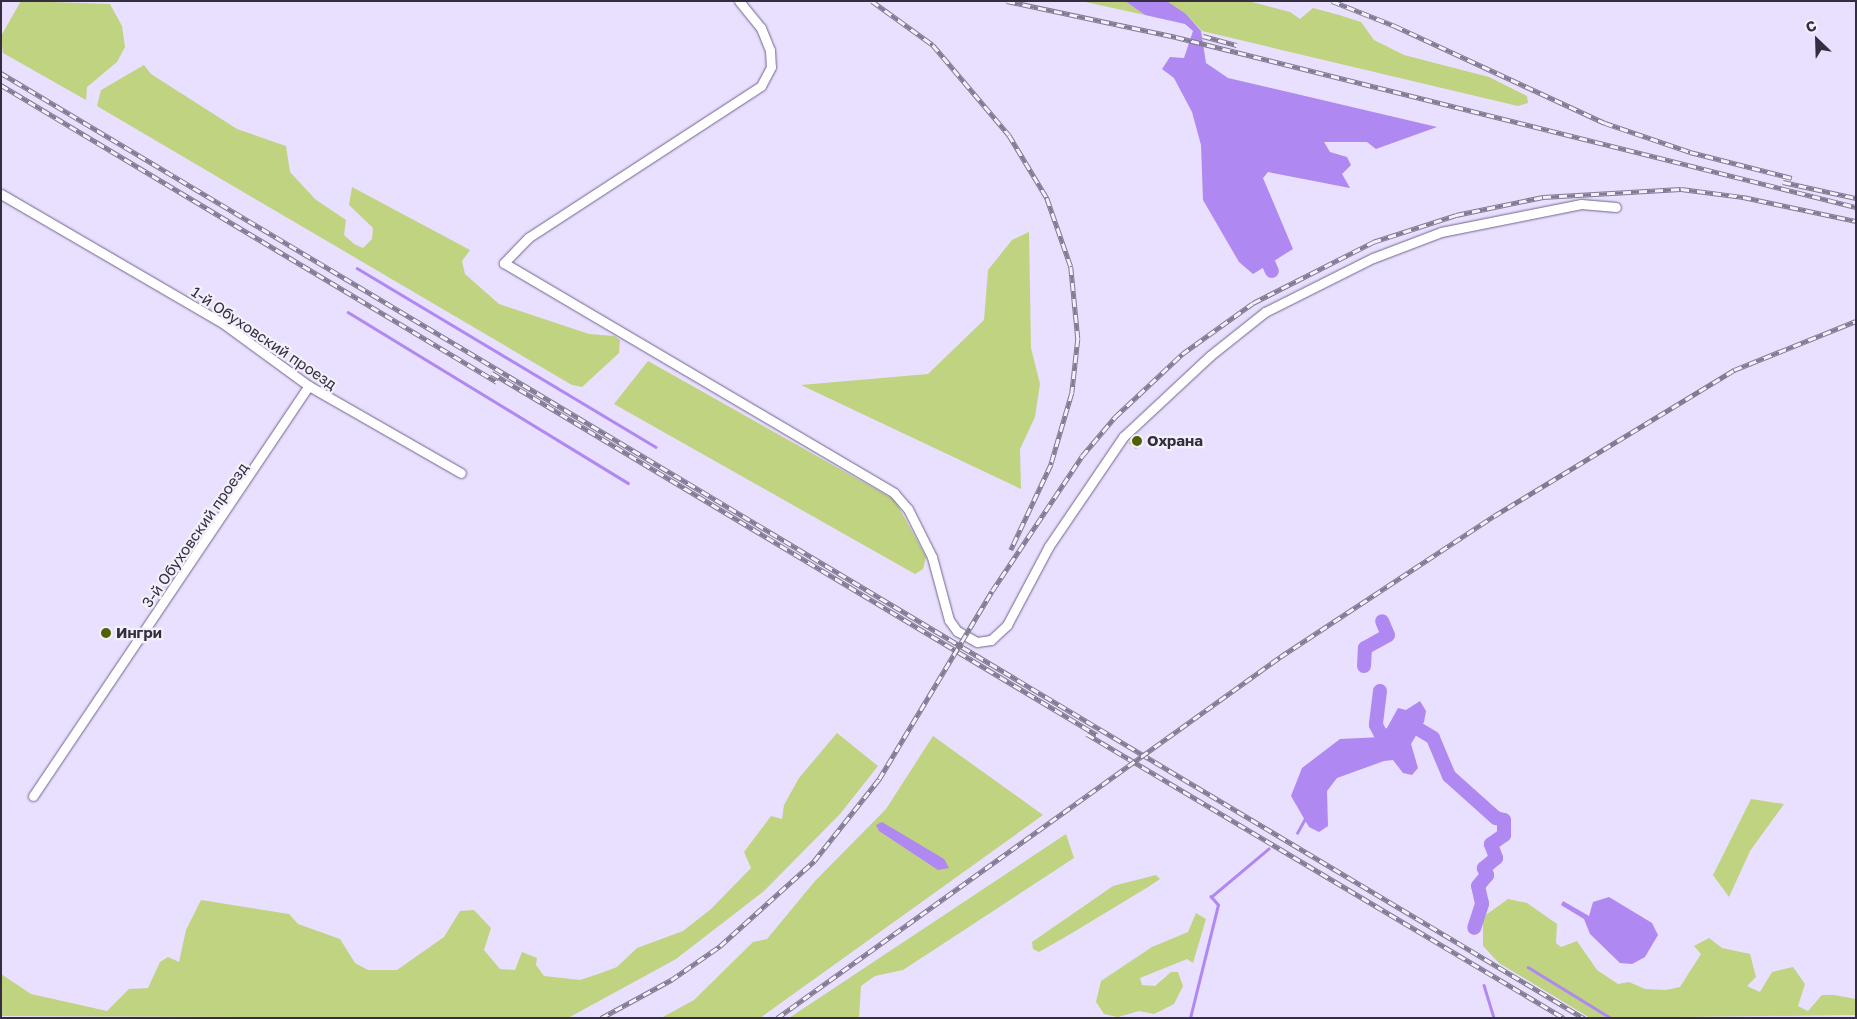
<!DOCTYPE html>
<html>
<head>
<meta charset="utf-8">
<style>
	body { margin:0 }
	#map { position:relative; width:1857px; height:1019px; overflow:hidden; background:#e9dffe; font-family:"Golos Text",sans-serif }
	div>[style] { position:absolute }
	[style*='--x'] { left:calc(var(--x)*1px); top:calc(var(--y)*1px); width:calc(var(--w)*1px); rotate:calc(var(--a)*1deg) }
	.green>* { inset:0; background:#bfd380 }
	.water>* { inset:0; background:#b088f1 }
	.stream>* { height:2.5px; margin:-1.25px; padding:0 1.25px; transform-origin:1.25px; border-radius:1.25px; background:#b088f1 }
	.river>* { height:14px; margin:-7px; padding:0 7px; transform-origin:7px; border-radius:7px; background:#b088f1 }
	.building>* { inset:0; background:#cda17f }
	.roads { filter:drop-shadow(0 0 1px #71628e) drop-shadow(0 0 1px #71628e) }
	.minor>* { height:9px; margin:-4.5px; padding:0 4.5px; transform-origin:4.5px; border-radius:4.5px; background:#fff }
	.rail>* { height:4.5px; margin-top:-2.25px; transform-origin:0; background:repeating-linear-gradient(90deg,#f4f0fb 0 8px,#837b93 0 16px); box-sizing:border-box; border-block:1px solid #837b93 }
	.dots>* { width:14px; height:14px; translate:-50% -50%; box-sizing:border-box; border:2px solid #f4f0fb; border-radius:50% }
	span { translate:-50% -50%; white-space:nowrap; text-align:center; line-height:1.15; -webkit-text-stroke:4.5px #f4f0fb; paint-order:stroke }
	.street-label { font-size:15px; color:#352e41 }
	.poi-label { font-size:15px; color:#352e41; font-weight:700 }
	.left { translate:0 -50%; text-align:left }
	.frame { position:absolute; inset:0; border:2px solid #352e41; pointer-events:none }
	.north { position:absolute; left:1792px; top:15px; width:50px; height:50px; -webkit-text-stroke:4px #f4f0fb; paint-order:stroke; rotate:336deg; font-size:14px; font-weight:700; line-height:20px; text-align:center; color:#352e41 }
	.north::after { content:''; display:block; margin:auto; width:18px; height:22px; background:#352e41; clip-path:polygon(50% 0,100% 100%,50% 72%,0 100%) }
</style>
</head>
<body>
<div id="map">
	<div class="green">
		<div style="clip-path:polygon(21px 1px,110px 4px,122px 26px,125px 47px,117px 62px,87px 87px,86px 100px,3px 53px,1px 36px)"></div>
		<div style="clip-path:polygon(1081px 1px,1125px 1px,1145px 15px)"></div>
		<div style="clip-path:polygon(1157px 1px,1248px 1px,1290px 12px,1300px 19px,1313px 8px,1339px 15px,1361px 22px,1374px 40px,1404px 55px,1489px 77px,1527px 96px,1528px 103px,1518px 106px,1202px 31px,1186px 14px)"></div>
		<div style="clip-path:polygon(144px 65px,151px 74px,237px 129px,286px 146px,290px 172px,315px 199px,346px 220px,344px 235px,354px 244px,363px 248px,372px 239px,373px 228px,349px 205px,352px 187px,470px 250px,462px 261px,465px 274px,499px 304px,589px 334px,614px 336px,620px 340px,619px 353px,582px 387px,572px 385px,97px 106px,101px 90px)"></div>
		<div style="clip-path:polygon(1029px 232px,1031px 348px,1040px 384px,1035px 417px,1020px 449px,1021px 489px,801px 385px,928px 374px,984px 320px,988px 270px,1012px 240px)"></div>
		<div style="clip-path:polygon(648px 361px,895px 500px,926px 557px,923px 569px,915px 574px,614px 404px)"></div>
		<div style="clip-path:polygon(837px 733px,878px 766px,840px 814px,764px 891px,676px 959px,568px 1018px,1px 1016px,1px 974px,31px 994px,107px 1011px,129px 989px,148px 988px,160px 962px,168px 957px,179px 962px,186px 930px,201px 900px,289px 914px,298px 924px,340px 939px,355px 963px,368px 970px,397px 970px,444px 937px,460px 911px,474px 910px,491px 928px,484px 950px,500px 969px,515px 970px,522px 952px,537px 958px,536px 965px,544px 976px,580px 980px,601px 973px,617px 967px,637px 948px,683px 931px,711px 909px,751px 868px,744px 852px,771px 816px,782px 819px,784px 805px,799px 778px)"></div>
		<div style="clip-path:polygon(933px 736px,1043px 815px,760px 1018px,661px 1018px,694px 1000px,753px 942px,767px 939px,815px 881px,886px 809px)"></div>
		<div style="clip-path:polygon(1751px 799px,1784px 804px,1750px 851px,1729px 897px,1713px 875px)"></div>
		<div style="clip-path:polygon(1066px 834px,1074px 858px,903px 970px,875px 976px,861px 986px,859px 1018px,789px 1018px)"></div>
		<div style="clip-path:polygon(1156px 875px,1160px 879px,1148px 887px,1072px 933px,1039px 952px,1033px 949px,1032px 942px,1113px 886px)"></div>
		<div style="clip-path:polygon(1508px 899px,1527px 903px,1557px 924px,1556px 943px,1561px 947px,1577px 941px,1597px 970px,1618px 984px,1629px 982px,1645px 989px,1666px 990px,1680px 987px,1701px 954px,1694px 946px,1709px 938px,1722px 948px,1750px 954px,1756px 977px,1747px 986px,1760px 992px,1772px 972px,1793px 967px,1805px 984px,1798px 1006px,1808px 1011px,1822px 995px,1834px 995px,1856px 999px,1856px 1015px,1590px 1018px,1499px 963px,1483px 946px,1483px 917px)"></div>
		<div style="clip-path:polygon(1196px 913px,1206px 919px,1193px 963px,1187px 959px,1140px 978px,1142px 985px,1155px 986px,1171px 972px,1178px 972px,1183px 986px,1174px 1004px,1154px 1014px,1139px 1011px,1118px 1017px,1104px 1014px,1096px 1002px,1101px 981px,1152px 947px,1188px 932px)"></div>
	</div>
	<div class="water">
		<div style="clip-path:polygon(1125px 1px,1168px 2px,1186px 14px,1201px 31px,1206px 63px,1228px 78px,1437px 127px,1376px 149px,1367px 142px,1324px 142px,1330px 152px,1347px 157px,1351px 165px,1342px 174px,1350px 188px,1268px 172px,1263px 178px,1293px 249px,1253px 274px,1239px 262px,1203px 200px,1201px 145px,1192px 112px,1174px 78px,1162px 69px,1170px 57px,1184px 58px,1193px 31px,1185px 24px,1145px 15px)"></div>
		<div style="clip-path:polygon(1420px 701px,1426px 711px,1424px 722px,1411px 744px,1418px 768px,1412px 775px,1403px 773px,1393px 760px,1384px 761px,1337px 778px,1327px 791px,1328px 826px,1319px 832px,1309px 827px,1291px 796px,1302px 768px,1340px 739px,1382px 737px,1398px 708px,1406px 710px)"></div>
		<div style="clip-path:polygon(882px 822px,944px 859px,949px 868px,938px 870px,879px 831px,876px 825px)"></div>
		<div style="clip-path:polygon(1609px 897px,1652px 923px,1658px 935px,1645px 957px,1632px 964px,1620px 963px,1590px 934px,1584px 919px,1561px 905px,1563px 901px,1589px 916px,1593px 902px)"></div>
	</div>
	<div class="stream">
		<div style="--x:357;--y:268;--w:348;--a:30.9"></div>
		<div style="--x:348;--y:312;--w:328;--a:31.4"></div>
		<div style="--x:1297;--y:833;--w:18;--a:-61"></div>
		<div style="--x:1528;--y:967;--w:97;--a:31.6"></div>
		<div style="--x:1484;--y:985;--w:34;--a:73"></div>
		<div style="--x:1190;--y:1018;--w:116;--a:-76.1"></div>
		<div style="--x:1218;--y:905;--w:11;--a:-131"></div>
		<div style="--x:1211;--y:897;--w:75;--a:-40.1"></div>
	</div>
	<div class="river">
		<div style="--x:1262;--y:249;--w:24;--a:66"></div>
		<div style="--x:1364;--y:666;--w:18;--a:-87"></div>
		<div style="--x:1365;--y:648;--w:26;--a:-29"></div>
		<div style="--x:1388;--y:635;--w:15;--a:-113"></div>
		<div style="--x:1380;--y:691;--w:34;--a:97"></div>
		<div style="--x:1376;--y:725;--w:13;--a:63"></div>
		<div style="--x:1382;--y:737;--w:34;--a:-17"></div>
		<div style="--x:1415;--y:727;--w:21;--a:31"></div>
		<div style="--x:1433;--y:738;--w:41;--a:67.2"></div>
		<div style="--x:1449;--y:776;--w:63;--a:41.8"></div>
		<div style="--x:1496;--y:818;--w:8;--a:14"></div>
		<div style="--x:1504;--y:820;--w:15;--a:90"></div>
		<div style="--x:1504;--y:835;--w:16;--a:145"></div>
		<div style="--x:1491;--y:844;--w:15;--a:70"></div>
		<div style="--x:1496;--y:858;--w:16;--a:140"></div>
		<div style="--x:1484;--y:868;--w:8;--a:67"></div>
		<div style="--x:1487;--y:875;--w:14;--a:129"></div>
		<div style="--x:1478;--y:886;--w:18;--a:77"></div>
		<div style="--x:1482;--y:904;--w:25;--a:108"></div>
	</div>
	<div class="building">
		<div style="clip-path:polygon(1138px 434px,1144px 440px,1136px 449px,1129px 443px)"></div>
	</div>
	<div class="roads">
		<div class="minor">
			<div style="--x:739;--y:1;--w:35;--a:51"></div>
			<div style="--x:761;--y:28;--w:24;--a:68"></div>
			<div style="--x:770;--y:50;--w:17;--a:87"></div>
			<div style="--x:771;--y:67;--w:21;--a:118"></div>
			<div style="--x:761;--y:86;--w:278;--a:146.9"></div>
			<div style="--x:528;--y:238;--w:35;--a:134"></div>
			<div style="--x:504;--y:263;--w:453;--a:30.5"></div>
			<div style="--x:894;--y:493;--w:21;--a:49"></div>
			<div style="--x:908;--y:509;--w:54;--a:63.4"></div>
			<div style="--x:932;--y:557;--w:65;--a:74.9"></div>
			<div style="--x:949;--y:620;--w:14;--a:54"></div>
			<div style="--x:957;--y:631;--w:23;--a:29"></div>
			<div style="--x:977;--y:642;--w:14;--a:-8"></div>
			<div style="--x:991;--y:640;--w:22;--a:-43"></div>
			<div style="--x:1007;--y:625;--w:89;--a:-62"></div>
			<div style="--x:1049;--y:546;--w:132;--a:-55.8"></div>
			<div style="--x:1123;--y:437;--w:120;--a:-43"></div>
			<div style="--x:1211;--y:355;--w:69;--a:-38.5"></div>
			<div style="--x:1265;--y:312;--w:121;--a:-26.6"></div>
			<div style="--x:1373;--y:258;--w:73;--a:-20.9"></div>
			<div style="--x:1441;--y:232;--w:143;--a:-11.3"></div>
			<div style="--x:1581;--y:204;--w:35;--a:5"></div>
			<div style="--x:1;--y:194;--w:258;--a:30.2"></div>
			<div style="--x:224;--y:324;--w:105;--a:36.1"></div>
			<div style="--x:309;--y:386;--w:175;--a:29.8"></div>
			<div style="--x:33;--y:796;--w:494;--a:-56.1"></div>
		</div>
	</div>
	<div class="rail">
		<div style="--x:872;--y:1;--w:75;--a:35.8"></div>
		<div style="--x:933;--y:45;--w:118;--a:49.8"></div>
		<div style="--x:1009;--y:135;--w:74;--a:58.9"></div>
		<div style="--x:1047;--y:198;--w:73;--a:70.8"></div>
		<div style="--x:1071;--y:267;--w:72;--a:84.4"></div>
		<div style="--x:1078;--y:339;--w:54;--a:96.3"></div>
		<div style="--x:1072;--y:393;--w:75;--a:106.3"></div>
		<div style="--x:1051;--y:465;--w:94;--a:115.2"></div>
		<div style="--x:1007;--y:1;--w:173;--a:12"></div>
		<div style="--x:1176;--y:37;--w:701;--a:14.04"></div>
		<div style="--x:1332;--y:1;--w:68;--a:21.6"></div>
		<div style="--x:1395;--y:26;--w:231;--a:24.8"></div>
		<div style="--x:1605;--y:123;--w:90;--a:18.8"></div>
		<div style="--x:1690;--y:152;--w:105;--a:14.3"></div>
		<div style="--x:1203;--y:36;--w:35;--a:15"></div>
		<div style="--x:1;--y:73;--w:1844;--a:30.84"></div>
		<div style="--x:1;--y:85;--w:578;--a:30.91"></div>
		<div style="--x:1783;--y:182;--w:75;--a:12.4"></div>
		<div style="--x:492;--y:373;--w:705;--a:30.89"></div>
		<div style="--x:1087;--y:734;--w:555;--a:30.77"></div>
		<div style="--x:601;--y:1018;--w:80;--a:-28.5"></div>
		<div style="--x:671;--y:980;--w:60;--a:-34.8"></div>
		<div style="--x:720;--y:946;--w:127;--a:-42.1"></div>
		<div style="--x:814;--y:861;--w:105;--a:-51.6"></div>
		<div style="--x:879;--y:779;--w:219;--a:-59"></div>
		<div style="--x:992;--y:591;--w:162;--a:-56.3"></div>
		<div style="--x:1082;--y:456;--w:51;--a:-49.8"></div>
		<div style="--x:1115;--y:417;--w:92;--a:-43.2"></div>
		<div style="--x:1182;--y:354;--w:87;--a:-35.7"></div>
		<div style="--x:1253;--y:303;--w:135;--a:-26.9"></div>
		<div style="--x:1373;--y:242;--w:87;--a:-18"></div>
		<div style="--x:1456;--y:215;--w:89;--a:-11.7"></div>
		<div style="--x:1543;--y:197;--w:138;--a:-3.3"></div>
		<div style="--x:1681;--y:189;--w:63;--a:7.4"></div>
		<div style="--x:1743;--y:197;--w:116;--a:12"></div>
		<div style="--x:777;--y:1018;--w:619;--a:-35.67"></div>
		<div style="--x:1280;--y:657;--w:256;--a:-33.4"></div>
		<div style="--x:1494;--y:516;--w:281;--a:-31.3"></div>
		<div style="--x:1734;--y:370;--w:131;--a:-21.9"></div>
	</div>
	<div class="dots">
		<div style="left:1137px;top:441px;background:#516105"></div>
		<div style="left:106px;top:633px;background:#516105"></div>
	</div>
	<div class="street-label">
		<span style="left:264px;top:338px;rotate:34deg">1-й Обуховский проезд</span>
		<span style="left:195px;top:535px;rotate:-55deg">3-й Обуховский проезд</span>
	</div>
	<div class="poi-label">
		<span class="left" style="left:1147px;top:441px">Охрана</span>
		<span class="left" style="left:116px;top:633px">Ингри</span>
	</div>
	<div class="frame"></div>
	<div class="north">С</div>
</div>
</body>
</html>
